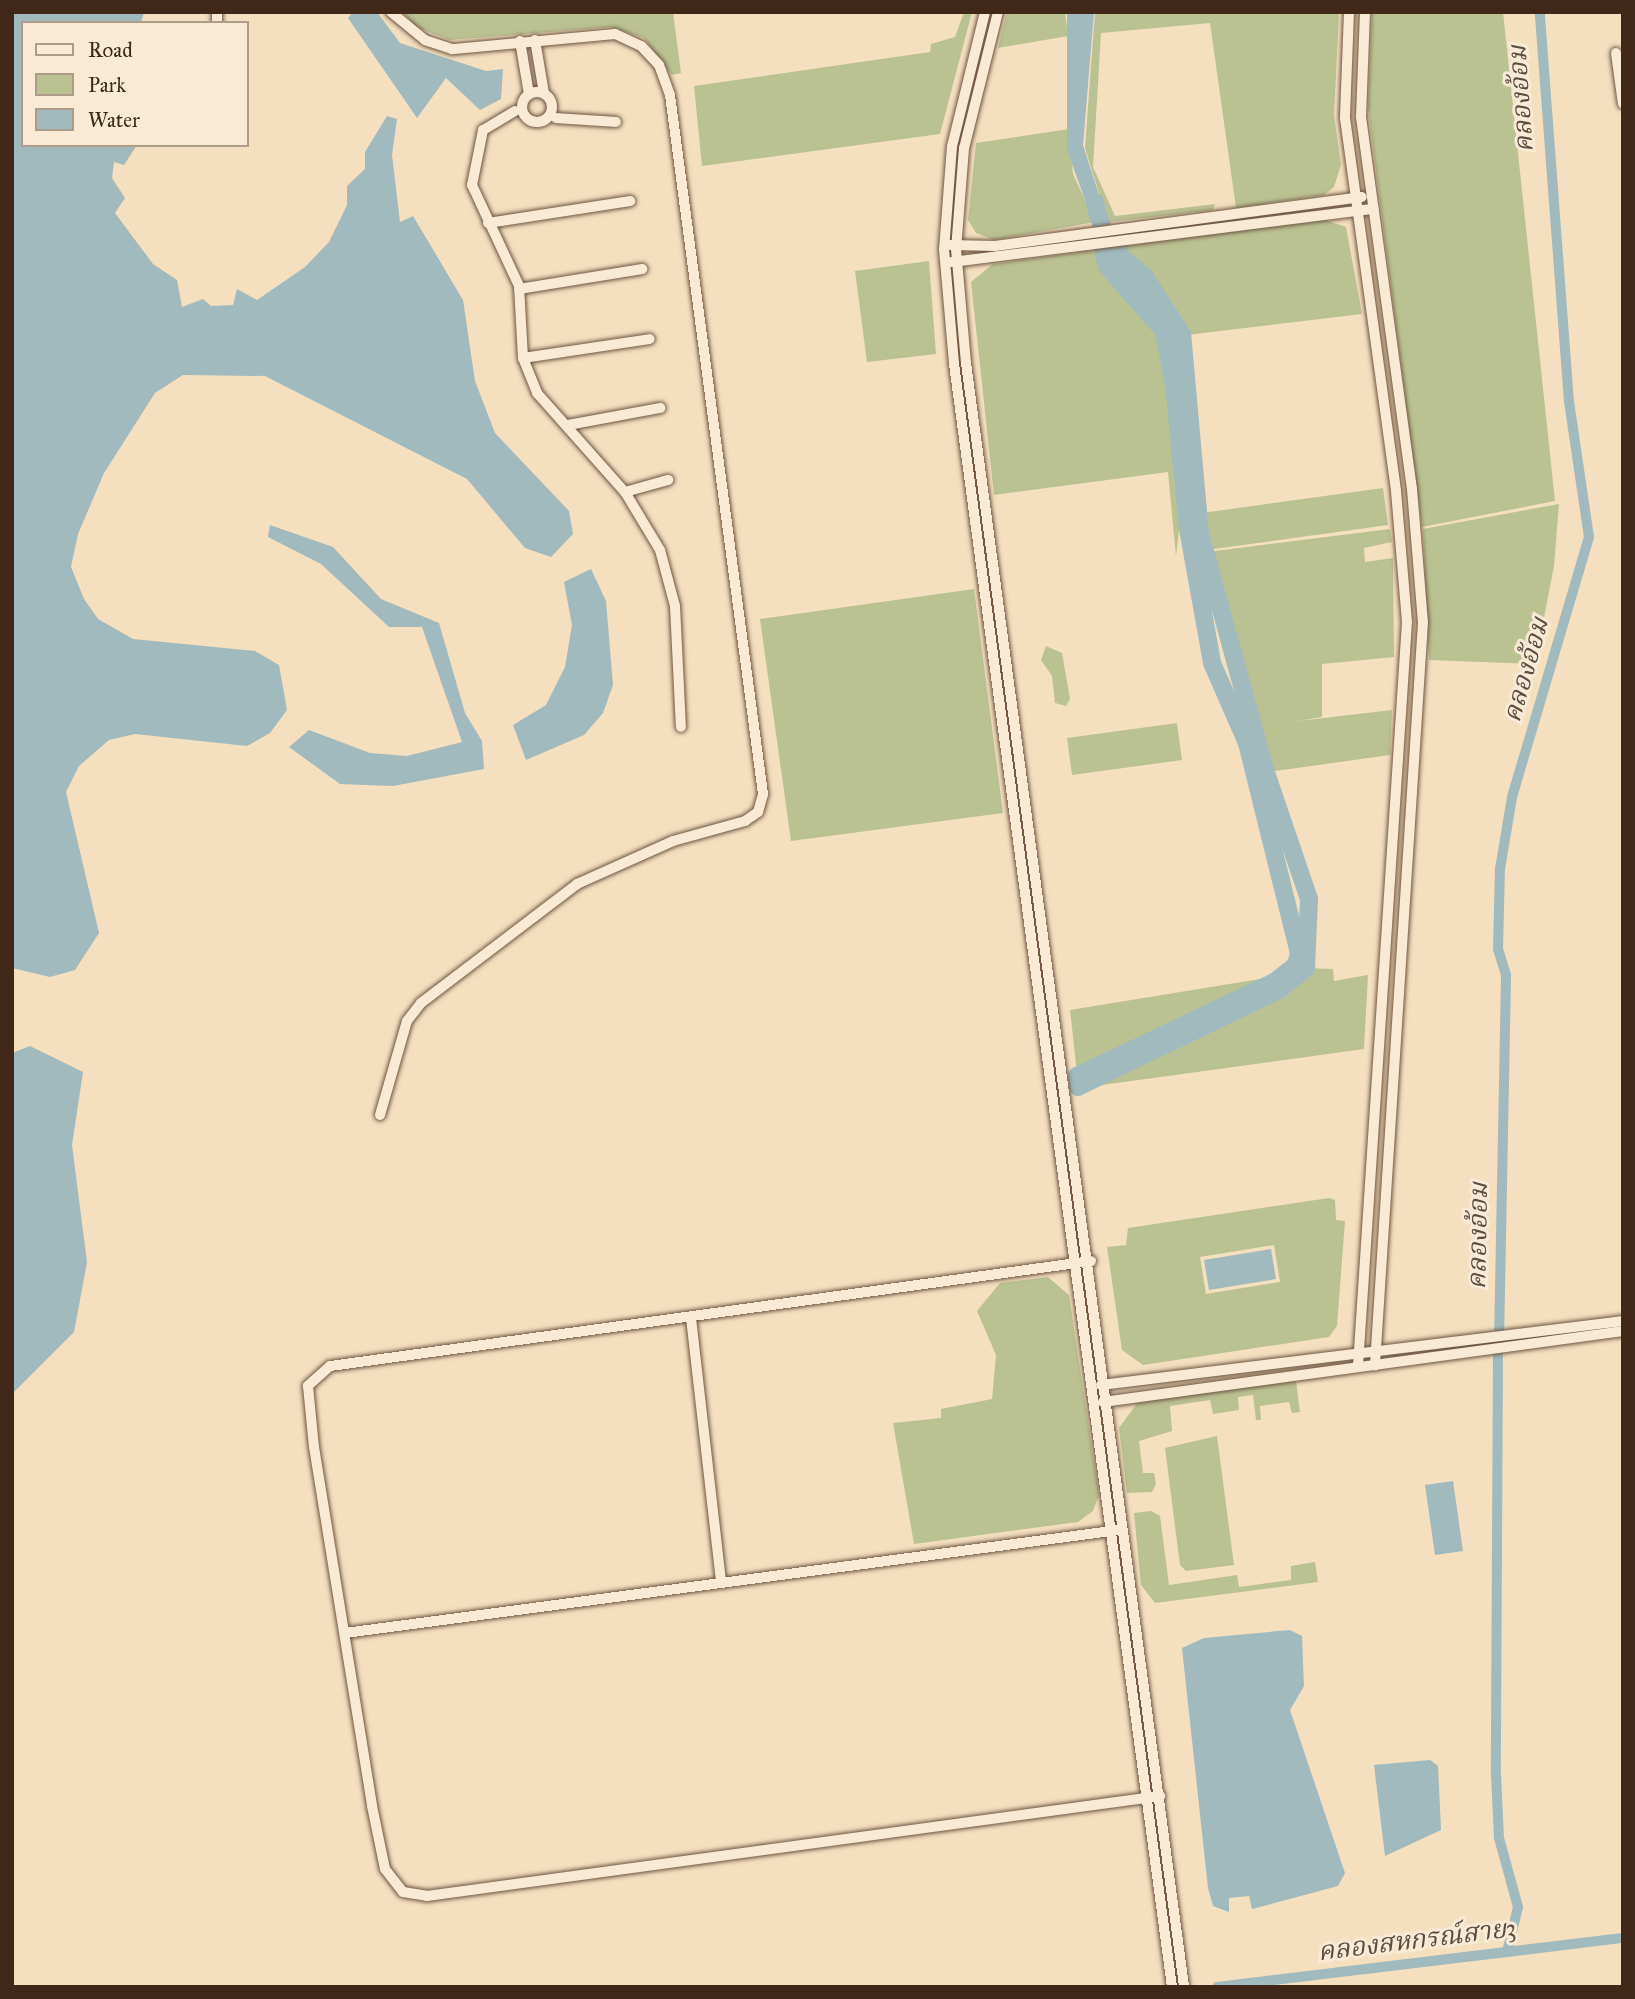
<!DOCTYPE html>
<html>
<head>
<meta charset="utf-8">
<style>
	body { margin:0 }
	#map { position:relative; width:1635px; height:1999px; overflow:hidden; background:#f4dfbf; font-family:"IM FELL Great Primer","Noto Serif Thai",serif }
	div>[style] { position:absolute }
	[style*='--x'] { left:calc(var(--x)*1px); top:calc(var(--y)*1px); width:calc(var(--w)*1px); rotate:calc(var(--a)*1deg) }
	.green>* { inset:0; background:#bbc292 }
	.water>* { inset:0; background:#a1babd }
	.canal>* { height:10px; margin:-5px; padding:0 5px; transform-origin:5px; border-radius:5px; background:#a1babd }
	.river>* { height:18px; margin:-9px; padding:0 9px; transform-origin:9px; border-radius:9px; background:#a1babd }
	.roads { filter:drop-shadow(0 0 2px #6d5541) drop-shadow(0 0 2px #6d5541) }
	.minor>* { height:10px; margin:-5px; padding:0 5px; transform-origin:5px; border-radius:5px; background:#f8ead5 }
	.minor>.ring { margin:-5px; padding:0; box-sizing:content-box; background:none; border:10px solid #f8ead5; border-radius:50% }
	span { translate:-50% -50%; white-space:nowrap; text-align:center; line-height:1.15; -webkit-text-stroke:6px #f8ead5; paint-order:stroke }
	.water-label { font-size:26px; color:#584c40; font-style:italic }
	.frame { position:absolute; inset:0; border:14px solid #402717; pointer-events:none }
	.legend { position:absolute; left:21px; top:21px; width:228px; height:126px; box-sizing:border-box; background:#f8ead5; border:2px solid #ae9c89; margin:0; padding:9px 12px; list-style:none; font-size:21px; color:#402717 }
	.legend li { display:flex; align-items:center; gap:14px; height:35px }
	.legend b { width:35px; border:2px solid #ae9c89 }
</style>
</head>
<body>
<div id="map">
	<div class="green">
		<div style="clip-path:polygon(403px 12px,673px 12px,681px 73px,672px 75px,644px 38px,611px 27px,450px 40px,416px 27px)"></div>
		<div style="clip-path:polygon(964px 12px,972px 12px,940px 134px,702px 166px,694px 86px,930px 52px,931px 44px,955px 37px)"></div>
		<div style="clip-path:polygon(1007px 12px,1065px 12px,1068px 36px,998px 48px)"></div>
		<div style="clip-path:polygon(1095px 12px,1339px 12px,1334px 115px,1341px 165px,1334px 187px,1324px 195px,1236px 208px,1210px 23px,1101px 33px,1093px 167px,1115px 216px,1215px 204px,1213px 210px,1108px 222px,1085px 148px)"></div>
		<div style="clip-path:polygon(1372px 12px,1503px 12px,1555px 501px,1422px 527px,1368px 108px)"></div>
		<div style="clip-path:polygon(1069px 129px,1073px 174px,1095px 222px,994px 240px,976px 233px,968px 220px,976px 143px)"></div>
		<div style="clip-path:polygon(1322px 219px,1346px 227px,1362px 314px,1187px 335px,1144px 276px,1118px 254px,1120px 247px)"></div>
		<div style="clip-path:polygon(1103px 249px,1107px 266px,1164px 331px,1188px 523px,1179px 530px,1176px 556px,1168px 472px,994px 495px,971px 282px,993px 264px)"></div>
		<div style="clip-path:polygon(929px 261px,936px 354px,867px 362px,855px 271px)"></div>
		<div style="clip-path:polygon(1383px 488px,1388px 525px,1207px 550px,1202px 513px)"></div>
		<div style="clip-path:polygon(1559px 504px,1554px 566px,1535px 664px,1429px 660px,1423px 529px)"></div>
		<div style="clip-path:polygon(1390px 529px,1392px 542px,1364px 548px,1365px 562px,1393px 558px,1394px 657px,1322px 664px,1322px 717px,1298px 721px,1392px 710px,1390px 755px,1268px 772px,1207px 552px)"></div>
		<div style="clip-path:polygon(974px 589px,1003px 813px,791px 841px,760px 619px)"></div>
		<div style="clip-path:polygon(1046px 646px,1062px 653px,1070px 699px,1066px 706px,1055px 703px,1052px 676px,1041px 660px)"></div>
		<div style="clip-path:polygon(1177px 723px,1182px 760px,1072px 775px,1067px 738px)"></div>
		<div style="clip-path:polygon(1299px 953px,1296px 965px,1278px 981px,1077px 1073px,1070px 1010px,1266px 978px,1288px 968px)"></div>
		<div style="clip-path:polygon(1306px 968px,1333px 969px,1334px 981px,1368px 975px,1364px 1049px,1080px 1088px,1275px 991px)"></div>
		<div style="clip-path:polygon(evenodd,1329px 1198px,1335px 1200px,1336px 1220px,1345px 1221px,1337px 1326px,1329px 1337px,1143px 1365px,1122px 1350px,1107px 1247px,1126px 1245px,1128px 1228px,1329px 1198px,1274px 1245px,1280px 1282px,1206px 1294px,1200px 1257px,1274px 1245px)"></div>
		<div style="clip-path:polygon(1048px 1277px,1069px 1295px,1099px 1495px,1093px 1511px,1078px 1522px,914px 1544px,893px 1423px,941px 1418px,941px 1409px,992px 1399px,996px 1355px,977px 1311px,1000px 1283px)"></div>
		<div style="clip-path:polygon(1296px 1381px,1300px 1412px,1292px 1413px,1289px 1402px,1260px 1406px,1261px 1420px,1256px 1420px,1253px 1395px,1238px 1397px,1239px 1410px,1213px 1414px,1210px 1400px,1170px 1406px,1172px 1431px,1139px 1441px,1143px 1473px,1154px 1473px,1156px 1484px,1152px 1492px,1127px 1493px,1119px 1428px,1138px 1402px)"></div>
		<div style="clip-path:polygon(1217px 1436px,1234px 1565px,1186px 1571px,1180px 1565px,1165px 1448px)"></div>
		<div style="clip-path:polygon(1151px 1511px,1160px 1516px,1169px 1585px,1237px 1575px,1239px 1587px,1291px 1580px,1291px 1566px,1315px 1562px,1318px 1582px,1155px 1603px,1141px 1585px,1134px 1513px)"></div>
	</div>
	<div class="water">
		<div style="clip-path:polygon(12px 12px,144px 12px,141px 23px,23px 23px,23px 145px,137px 145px,124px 165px,114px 162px,112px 178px,125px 198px,115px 213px,153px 264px,177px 280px,182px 307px,203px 299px,211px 306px,233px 305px,237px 289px,257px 300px,305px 267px,329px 242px,347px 205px,347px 186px,365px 169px,365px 152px,387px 116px,397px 119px,392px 155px,400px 222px,413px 216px,463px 300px,475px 381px,495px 433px,569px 511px,573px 534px,551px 557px,525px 548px,467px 479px,265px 376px,183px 375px,155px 393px,104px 473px,78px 534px,71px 567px,84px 599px,98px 619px,133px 639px,255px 651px,279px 665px,287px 710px,270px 733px,247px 746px,135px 734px,109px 740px,79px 766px,66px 792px,99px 933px,75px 970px,50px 977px,12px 968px)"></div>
		<div style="clip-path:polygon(353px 12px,377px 12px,400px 43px,486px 71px,503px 69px,501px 99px,480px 110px,446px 78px,417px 118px,348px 18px)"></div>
		<div style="clip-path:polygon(1067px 12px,1094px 12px,1083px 145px,1108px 223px,1094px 225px,1067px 150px)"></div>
		<div style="clip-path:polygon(270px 525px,333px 547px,381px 599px,439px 623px,465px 713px,482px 741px,484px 769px,393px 786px,340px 784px,289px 747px,309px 730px,370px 753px,407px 756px,462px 742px,422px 627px,389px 627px,321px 564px,268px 537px)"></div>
		<div style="clip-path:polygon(591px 569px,606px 601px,613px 685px,603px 713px,584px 735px,526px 760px,513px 725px,546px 705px,565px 667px,572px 625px,564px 582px)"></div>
		<div style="clip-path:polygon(30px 1046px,83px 1072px,72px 1145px,87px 1262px,74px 1332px,12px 1394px,12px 1053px)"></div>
		<div style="clip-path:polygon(1271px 1249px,1276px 1279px,1209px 1290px,1204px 1260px)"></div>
		<div style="clip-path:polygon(1453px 1481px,1463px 1551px,1435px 1555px,1425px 1485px)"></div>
		<div style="clip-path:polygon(1290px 1630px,1302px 1636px,1304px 1686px,1290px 1710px,1345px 1873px,1338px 1886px,1252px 1909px,1249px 1896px,1229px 1898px,1229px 1912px,1213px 1906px,1208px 1888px,1182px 1648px,1204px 1638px)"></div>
		<div style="clip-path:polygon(1430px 1760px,1438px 1766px,1441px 1830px,1385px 1856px,1374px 1765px)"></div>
	</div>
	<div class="canal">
		<div style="--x:1499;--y:1342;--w:367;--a:-88.9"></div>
		<div style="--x:1506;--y:975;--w:27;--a:-107"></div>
		<div style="--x:1498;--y:949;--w:80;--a:-88.6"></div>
		<div style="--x:1500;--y:869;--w:73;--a:-80.5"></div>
		<div style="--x:1512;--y:797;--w:271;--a:-73.5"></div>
		<div style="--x:1589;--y:537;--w:136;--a:-98.4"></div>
		<div style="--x:1569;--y:402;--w:391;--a:-94.3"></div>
		<div style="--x:1498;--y:1354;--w:421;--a:90.3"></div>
		<div style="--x:1496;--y:1775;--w:63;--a:87.3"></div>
		<div style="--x:1499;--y:1838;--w:72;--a:74.6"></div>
		<div style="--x:1518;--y:1907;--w:46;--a:103.7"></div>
		<div style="--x:1217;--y:1987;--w:409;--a:-6.9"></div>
	</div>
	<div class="river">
		<div style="--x:1095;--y:202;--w:10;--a:79"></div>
		<div style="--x:1097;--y:212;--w:57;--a:70.6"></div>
		<div style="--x:1116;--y:266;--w:85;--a:51.2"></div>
		<div style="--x:1169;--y:332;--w:198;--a:84.5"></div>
		<div style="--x:1188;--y:529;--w:136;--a:79.8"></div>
		<div style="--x:1212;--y:663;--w:87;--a:66.4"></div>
		<div style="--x:1247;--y:743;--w:216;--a:76.1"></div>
		<div style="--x:1299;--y:953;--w:12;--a:104"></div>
		<div style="--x:1296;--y:965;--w:28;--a:142"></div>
		<div style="--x:1274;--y:982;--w:218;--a:154.5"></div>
		<div style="--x:1077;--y:1076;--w:11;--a:85"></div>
		<div style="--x:1078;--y:1087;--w:223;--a:-25.8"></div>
		<div style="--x:1279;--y:990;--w:35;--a:-39"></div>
		<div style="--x:1306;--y:968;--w:69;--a:-87.5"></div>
		<div style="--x:1309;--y:899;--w:133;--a:-108.8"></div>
		<div style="--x:1266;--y:773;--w:248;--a:-105.4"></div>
		<div style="--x:1200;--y:534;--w:201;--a:-95.1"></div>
		<div style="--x:1182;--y:334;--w:69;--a:-123.2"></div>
		<div style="--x:1144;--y:276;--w:35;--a:-140"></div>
		<div style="--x:1117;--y:253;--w:6;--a:-72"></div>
		<div style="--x:1119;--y:247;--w:16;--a:173"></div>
		<div style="--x:1103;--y:249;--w:17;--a:77"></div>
		<div style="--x:1107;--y:266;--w:86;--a:48.8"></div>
		<div style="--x:1164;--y:331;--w:63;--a:79.9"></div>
	</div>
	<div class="roads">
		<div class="minor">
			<div style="--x:985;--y:12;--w:138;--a:103.8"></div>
			<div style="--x:952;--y:146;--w:103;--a:94.4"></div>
			<div style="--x:944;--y:249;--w:115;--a:85"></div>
			<div style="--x:954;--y:364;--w:1638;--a:82.35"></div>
			<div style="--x:998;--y:12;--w:140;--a:104"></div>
			<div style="--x:964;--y:148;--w:101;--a:94.5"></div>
			<div style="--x:956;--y:249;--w:114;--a:85"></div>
			<div style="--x:966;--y:363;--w:1639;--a:82.35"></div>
			<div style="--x:1349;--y:12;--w:106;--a:92.2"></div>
			<div style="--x:1345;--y:118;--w:376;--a:82.2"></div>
			<div style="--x:1396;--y:491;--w:131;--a:85.2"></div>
			<div style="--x:1407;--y:622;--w:746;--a:93.77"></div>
			<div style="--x:1365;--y:12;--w:105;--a:92.2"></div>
			<div style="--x:1361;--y:117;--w:375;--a:82.2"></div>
			<div style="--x:1412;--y:489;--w:133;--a:85.3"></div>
			<div style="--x:1423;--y:622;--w:745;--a:93.7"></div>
			<div style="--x:217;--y:23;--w:11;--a:-90"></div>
			<div style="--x:535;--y:40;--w:54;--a:80.4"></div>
			<div style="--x:520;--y:41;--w:54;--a:80.4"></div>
			<div style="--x:1616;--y:53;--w:51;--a:82.2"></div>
			<div class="ring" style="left:522px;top:92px;width:20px;height:20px"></div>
			<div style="--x:515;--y:111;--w:37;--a:149"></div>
			<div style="--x:483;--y:130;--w:56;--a:101.3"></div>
			<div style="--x:472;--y:185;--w:111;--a:65"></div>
			<div style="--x:519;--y:286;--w:72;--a:86.8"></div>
			<div style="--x:523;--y:358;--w:38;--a:68"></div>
			<div style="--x:537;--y:393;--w:132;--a:48.4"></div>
			<div style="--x:625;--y:492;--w:68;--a:58.9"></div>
			<div style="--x:660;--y:550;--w:58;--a:75"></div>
			<div style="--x:675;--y:606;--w:121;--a:87.2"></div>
			<div style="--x:556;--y:118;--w:60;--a:3.8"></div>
			<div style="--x:488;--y:223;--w:144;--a:-8.8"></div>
			<div style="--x:951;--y:245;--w:44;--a:1.3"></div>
			<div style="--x:995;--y:246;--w:370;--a:-7.6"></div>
			<div style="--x:952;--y:262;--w:425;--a:-7.2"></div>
			<div style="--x:519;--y:289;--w:125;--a:-9.2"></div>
			<div style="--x:523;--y:358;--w:128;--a:-8.5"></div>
			<div style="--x:568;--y:425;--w:94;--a:-10.5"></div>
			<div style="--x:625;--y:492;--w:45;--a:-15.6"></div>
			<div style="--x:380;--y:1115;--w:98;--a:-74"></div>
			<div style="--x:407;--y:1021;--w:23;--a:-52"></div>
			<div style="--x:421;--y:1003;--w:196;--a:-37.3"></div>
			<div style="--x:577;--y:884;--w:105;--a:-24.1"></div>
			<div style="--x:673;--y:841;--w:75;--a:-15.5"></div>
			<div style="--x:745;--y:821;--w:16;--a:-35"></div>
			<div style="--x:758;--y:812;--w:19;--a:-74"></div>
			<div style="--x:763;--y:794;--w:705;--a:-97.58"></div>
			<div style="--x:670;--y:95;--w:32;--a:-110"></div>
			<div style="--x:659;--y:65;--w:26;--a:-133"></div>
			<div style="--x:641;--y:46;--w:29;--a:-155"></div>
			<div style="--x:615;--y:34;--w:164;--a:174.7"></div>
			<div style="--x:452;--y:49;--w:28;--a:-162"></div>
			<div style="--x:425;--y:40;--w:44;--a:-140.5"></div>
			<div style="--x:1091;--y:1261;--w:768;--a:172.14"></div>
			<div style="--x:330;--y:1366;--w:30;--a:138"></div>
			<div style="--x:308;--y:1386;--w:61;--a:84.4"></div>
			<div style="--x:314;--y:1447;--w:364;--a:80.8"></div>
			<div style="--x:372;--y:1806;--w:64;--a:78.3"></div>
			<div style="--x:385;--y:1869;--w:29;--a:52"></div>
			<div style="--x:403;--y:1892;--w:24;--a:9"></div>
			<div style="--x:427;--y:1896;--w:740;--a:-7.77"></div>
			<div style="--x:691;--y:1318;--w:264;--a:83.5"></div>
			<div style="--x:1101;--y:1385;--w:526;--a:-6.99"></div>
			<div style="--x:1103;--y:1402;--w:525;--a:-7.77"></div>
			<div style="--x:345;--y:1633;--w:781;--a:-7.58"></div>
		</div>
	</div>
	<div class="water-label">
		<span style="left:1521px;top:99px;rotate:-94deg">คลองอ้อม</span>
		<span style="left:1526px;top:670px;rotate:-74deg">คลองอ้อม</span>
		<span style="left:1478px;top:1236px;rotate:-89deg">คลองอ้อม</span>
		<span style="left:1417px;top:1940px;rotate:-7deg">คลองสหกรณ์สาย3</span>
	</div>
	<div class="frame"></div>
	<ul class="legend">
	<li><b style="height:9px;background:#f8ead5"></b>Road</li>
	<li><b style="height:19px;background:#bbc292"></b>Park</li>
	<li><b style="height:19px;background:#a1babd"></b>Water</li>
	</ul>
</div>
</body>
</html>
